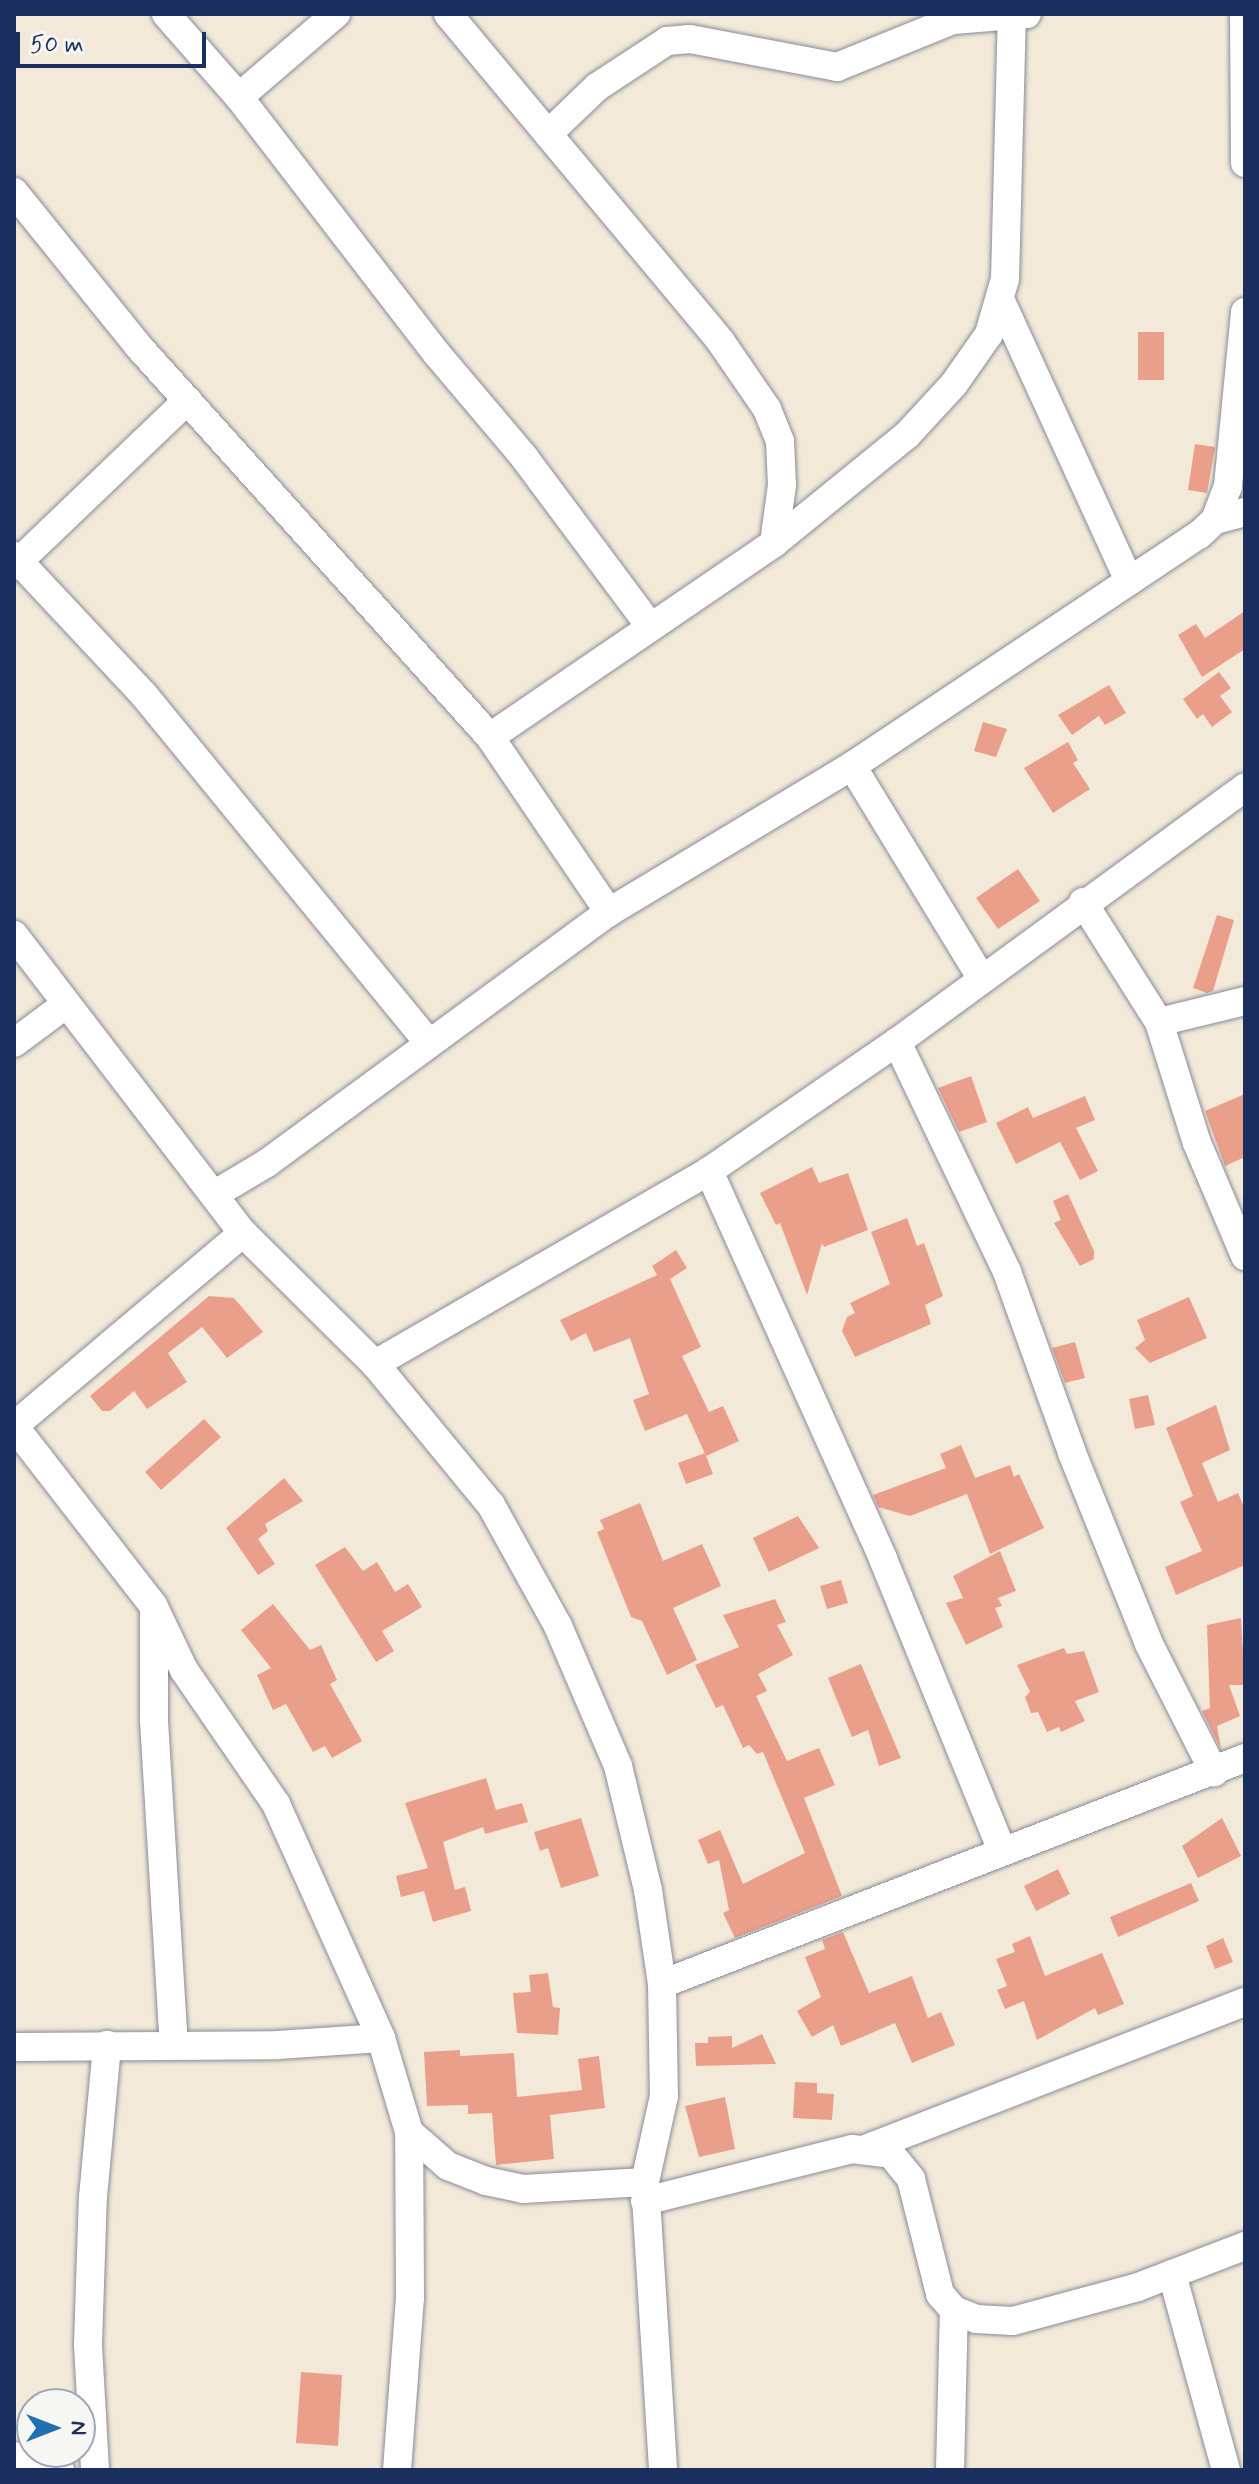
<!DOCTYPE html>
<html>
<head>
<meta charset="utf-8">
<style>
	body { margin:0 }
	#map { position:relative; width:1259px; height:2484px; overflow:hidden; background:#f3e9d8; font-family:Mynerve,sans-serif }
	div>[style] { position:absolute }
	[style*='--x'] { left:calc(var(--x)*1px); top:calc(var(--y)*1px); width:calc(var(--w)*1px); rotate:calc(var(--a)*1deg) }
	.building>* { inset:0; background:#ea9f8b }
	.roads { filter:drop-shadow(0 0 2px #878c9b) drop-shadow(0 0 2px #878c9b) }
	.street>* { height:28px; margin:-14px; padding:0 14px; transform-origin:14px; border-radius:14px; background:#fff }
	span { translate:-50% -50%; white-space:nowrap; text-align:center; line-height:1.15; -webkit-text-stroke:8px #f6f6f2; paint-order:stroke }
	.frame { position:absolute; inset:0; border:16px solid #1b2f5e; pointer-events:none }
	.north { position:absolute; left:16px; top:2388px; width:80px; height:80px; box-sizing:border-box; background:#f6f6f2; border:2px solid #9ea6b7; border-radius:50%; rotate:90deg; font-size:22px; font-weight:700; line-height:32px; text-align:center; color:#1b2f5e }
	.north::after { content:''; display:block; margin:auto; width:28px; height:36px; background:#1f6fb2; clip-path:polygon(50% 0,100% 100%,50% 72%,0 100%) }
	.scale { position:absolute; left:16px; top:32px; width:190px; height:36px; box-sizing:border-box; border:4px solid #1b2f5e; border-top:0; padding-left:10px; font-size:24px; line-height:28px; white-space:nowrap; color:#1b2f5e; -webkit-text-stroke:6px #f6f6f2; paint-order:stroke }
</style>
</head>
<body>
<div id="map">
	<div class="building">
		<div style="clip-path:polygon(1138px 332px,1164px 332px,1164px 380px,1138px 380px)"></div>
		<div style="clip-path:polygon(1195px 444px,1215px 447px,1207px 493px,1188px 490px)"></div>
		<div style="clip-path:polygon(1245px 611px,1245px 649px,1202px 677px,1178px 635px,1196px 624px,1205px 638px)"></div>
		<div style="clip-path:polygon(1219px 672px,1231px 688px,1220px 696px,1232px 712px,1212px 727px,1203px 714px,1197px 719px,1183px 699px)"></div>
		<div style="clip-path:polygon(1109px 685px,1126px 713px,1105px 725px,1099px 716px,1072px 735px,1058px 715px)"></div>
		<div style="clip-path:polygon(983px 722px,1007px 729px,996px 757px,974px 751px)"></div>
		<div style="clip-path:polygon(1068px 742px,1078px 760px,1073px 763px,1090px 789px,1053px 813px,1024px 768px)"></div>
		<div style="clip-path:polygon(1018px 869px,1040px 901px,998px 929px,976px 898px)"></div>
		<div style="clip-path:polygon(1217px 915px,1234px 920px,1213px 991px,1207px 993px,1193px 988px)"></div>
		<div style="clip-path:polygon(971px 1076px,987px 1122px,959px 1132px,938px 1088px)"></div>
		<div style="clip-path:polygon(1245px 1094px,1245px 1157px,1225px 1166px,1205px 1111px)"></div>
		<div style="clip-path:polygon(1085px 1096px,1095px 1120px,1076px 1128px,1098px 1171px,1080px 1180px,1060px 1142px,1016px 1164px,996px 1123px,1028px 1107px,1033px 1118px)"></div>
		<div style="clip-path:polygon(812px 1167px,819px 1183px,848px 1173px,868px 1230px,824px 1247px,822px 1243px,807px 1295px,780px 1223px,776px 1225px,760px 1193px)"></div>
		<div style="clip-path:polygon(1068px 1194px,1094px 1251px,1094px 1259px,1080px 1266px,1054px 1223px,1061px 1220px,1053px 1201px)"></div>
		<div style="clip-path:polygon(907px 1218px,917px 1246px,924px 1243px,943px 1296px,925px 1305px,931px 1324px,855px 1357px,842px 1331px,847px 1317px,855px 1313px,850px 1303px,890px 1284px,871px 1232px)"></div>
		<div style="clip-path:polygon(676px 1250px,687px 1268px,670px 1279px,701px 1347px,682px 1356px,709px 1412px,723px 1406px,739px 1441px,706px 1456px,687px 1414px,645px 1431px,633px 1400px,649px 1394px,630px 1338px,594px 1352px,586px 1333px,571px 1341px,560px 1320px,657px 1275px,652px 1266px)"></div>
		<div style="clip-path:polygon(209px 1296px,234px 1298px,263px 1332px,227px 1358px,202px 1327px,168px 1353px,187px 1382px,147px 1409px,134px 1391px,110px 1411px,102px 1411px,90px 1396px)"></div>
		<div style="clip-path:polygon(1189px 1297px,1207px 1338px,1150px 1363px,1135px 1348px,1145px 1340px,1137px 1320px)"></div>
		<div style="clip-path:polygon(1075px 1342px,1085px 1378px,1065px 1383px,1052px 1348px)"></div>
		<div style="clip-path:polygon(1148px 1395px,1155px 1425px,1135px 1429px,1129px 1399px)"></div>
		<div style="clip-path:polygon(1216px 1405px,1230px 1450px,1202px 1463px,1218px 1502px,1238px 1493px,1245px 1509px,1245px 1565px,1176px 1595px,1165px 1567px,1202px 1551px,1180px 1502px,1193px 1496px,1166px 1428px)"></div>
		<div style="clip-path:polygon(204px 1419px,221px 1437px,161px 1490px,145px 1472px)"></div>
		<div style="clip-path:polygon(961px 1445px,975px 1478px,1010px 1465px,1014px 1477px,1019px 1474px,1044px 1528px,990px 1554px,967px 1494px,910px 1516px,878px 1507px,873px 1495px,946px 1468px,940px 1454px)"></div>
		<div style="clip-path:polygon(705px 1453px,713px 1474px,686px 1484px,678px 1463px)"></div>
		<div style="clip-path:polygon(284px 1478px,303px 1501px,265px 1524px,268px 1531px,258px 1539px,275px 1564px,258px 1575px,226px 1528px)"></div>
		<div style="clip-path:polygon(640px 1503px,663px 1561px,702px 1544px,721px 1586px,673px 1608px,697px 1660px,667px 1675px,642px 1621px,631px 1617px,597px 1532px,604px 1529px,600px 1520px)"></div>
		<div style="clip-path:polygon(798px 1516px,819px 1548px,769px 1572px,753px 1538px)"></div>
		<div style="clip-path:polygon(345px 1547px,363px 1571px,377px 1562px,395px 1592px,408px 1584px,422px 1607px,382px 1631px,394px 1651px,376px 1662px,315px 1565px)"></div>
		<div style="clip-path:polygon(1000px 1551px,1016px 1591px,998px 1598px,1002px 1606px,995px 1608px,1003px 1627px,966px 1645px,946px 1603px,963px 1598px,953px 1576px)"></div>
		<div style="clip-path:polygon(841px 1580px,848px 1603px,827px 1609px,820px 1586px)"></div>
		<div style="clip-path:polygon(775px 1599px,786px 1622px,777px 1625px,793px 1655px,758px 1674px,767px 1691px,756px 1696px,787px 1761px,819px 1748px,835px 1785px,804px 1798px,842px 1896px,735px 1938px,723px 1913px,729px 1910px,719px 1860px,708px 1864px,698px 1840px,720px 1830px,743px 1884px,805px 1853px,763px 1752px,757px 1754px,749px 1745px,743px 1748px,723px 1705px,716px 1708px,695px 1665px,739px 1647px,723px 1615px)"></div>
		<div style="clip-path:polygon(273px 1604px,310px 1650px,321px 1645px,337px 1680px,330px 1684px,362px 1741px,332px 1758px,325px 1746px,313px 1752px,286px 1704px,273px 1710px,257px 1675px,271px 1668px,241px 1630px)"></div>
		<div style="clip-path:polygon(1241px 1618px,1245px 1685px,1229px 1685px,1240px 1716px,1217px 1726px,1221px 1749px,1202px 1711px,1210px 1708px,1207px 1625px)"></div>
		<div style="clip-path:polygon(1064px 1648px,1067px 1654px,1084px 1651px,1099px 1692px,1075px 1701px,1085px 1721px,1061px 1732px,1059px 1727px,1047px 1732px,1038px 1712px,1031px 1713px,1025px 1697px,1030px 1692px,1017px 1665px)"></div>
		<div style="clip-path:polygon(861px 1664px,901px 1758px,879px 1766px,868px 1730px,852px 1737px,828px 1678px)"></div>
		<div style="clip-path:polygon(486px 1778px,496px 1810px,522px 1803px,528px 1822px,485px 1834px,483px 1827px,443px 1842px,455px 1890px,465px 1887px,471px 1911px,433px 1922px,424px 1891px,401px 1897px,396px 1876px,428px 1868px,405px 1803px)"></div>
		<div style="clip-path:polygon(581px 1818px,599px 1876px,561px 1888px,548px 1848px,540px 1851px,534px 1832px)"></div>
		<div style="clip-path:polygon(1222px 1818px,1241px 1856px,1198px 1878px,1182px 1846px)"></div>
		<div style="clip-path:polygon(1058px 1869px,1070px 1894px,1036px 1911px,1024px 1886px)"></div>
		<div style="clip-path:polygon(1191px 1883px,1199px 1901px,1118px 1937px,1110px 1917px)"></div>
		<div style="clip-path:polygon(843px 1932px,869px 1993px,912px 1976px,928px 2018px,941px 2012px,955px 2045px,912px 2063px,895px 2023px,841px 2046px,833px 2025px,812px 2037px,797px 2011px,821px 1997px,805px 1957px,825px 1949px,822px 1940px)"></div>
		<div style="clip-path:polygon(1030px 1936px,1045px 1976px,1102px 1953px,1124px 2004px,1098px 2015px,1095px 2008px,1037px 2040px,1024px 2001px,1005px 2009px,997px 1990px,1007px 1986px,996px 1959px,1015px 1952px,1012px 1944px)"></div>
		<div style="clip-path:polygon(1223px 1938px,1233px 1962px,1215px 1969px,1206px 1946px)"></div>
		<div style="clip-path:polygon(548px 1973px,553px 2007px,560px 2008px,558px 2035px,517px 2033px,513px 1993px,531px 1992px,529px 1975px)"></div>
		<div style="clip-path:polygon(762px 2034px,776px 2064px,696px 2066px,695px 2043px,708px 2043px,708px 2037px,732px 2036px,732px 2048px)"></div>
		<div style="clip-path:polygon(460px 2050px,460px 2056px,514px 2053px,517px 2097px,582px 2090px,578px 2059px,599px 2056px,605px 2108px,550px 2115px,554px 2159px,496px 2165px,492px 2113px,468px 2114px,468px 2105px,427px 2106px,424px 2052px)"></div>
		<div style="clip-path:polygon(795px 2082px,817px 2083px,817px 2093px,834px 2094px,832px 2120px,793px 2118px)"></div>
		<div style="clip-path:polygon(725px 2097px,735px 2149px,699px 2157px,685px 2106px)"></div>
		<div style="clip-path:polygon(301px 2372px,342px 2375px,338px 2446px,296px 2443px)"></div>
	</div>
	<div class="roads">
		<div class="street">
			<div style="--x:166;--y:14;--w:111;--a:48.7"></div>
			<div style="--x:239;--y:97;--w:324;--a:52.4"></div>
			<div style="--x:437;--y:354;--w:135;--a:49.8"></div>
			<div style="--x:524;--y:457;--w:209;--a:53.3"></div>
			<div style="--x:448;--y:14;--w:427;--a:50.2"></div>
			<div style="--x:721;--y:342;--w:81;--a:55.5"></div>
			<div style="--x:767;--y:409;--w:35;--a:68"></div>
			<div style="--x:780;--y:441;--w:44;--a:87.4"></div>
			<div style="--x:782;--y:485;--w:59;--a:97.9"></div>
			<div style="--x:1244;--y:14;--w:149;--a:89.6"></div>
			<div style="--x:239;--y:97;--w:128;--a:-40.6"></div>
			<div style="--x:548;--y:134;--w:68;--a:-43.8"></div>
			<div style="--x:597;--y:87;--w:84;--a:-33.3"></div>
			<div style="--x:667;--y:41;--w:23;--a:-5"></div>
			<div style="--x:690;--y:39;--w:150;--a:10.8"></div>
			<div style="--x:837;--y:67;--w:125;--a:-22.1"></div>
			<div style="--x:953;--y:20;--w:74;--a:-4.6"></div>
			<div style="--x:14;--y:192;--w:199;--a:51.1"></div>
			<div style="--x:139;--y:347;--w:525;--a:48.01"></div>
			<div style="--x:490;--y:737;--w:212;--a:55.8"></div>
			<div style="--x:1000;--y:299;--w:310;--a:65.4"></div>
			<div style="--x:1215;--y:520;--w:31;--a:-15"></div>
			<div style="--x:14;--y:556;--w:190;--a:46.9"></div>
			<div style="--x:144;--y:695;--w:450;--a:50.7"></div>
			<div style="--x:14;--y:566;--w:240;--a:-43.7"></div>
			<div style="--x:490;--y:737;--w:344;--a:-34.3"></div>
			<div style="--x:774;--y:543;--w:171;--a:-39.1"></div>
			<div style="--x:907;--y:435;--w:69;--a:-47.3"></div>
			<div style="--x:954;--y:384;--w:61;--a:-55"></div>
			<div style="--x:989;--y:334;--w:57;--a:-73.8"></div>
			<div style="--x:1005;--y:279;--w:265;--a:-88.5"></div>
			<div style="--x:852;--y:766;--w:246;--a:58.6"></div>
			<div style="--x:1083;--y:902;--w:142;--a:57.7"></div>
			<div style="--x:1159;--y:1022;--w:127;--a:72.6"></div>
			<div style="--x:1197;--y:1143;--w:123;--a:67"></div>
			<div style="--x:14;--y:935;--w:376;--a:52.5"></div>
			<div style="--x:243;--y:1233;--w:186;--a:44.8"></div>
			<div style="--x:375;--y:1364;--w:183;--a:50.6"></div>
			<div style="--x:491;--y:1505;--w:138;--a:61"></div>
			<div style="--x:558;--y:1626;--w:152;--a:66.8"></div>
			<div style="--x:618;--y:1766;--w:128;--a:76.4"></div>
			<div style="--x:648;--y:1890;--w:95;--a:81.5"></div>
			<div style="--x:662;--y:1984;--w:112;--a:89"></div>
			<div style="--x:664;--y:2096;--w:88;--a:102.5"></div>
			<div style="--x:645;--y:2182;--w:289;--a:86.4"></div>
			<div style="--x:1159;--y:1022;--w:89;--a:-13.7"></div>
			<div style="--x:897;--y:1042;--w:255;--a:64.4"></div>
			<div style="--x:1007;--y:1272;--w:192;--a:70.2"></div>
			<div style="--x:1072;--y:1453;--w:206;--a:68"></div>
			<div style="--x:1149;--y:1644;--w:144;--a:63.1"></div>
			<div style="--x:14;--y:1043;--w:64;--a:-36.7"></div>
			<div style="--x:709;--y:1171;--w:425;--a:65.8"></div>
			<div style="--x:883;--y:1559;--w:314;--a:67.8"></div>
			<div style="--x:215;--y:1194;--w:61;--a:-30.8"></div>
			<div style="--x:267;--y:1163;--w:424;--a:-36.3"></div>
			<div style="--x:609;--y:912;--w:283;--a:-31"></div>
			<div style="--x:852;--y:766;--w:417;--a:-33.7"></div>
			<div style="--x:1199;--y:535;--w:22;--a:-43"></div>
			<div style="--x:1215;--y:520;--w:36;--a:-69"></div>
			<div style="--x:1228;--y:486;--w:175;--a:-84.4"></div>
			<div style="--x:243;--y:1233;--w:299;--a:139.9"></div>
			<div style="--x:14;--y:1426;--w:227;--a:52.2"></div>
			<div style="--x:153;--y:1605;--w:72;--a:64.5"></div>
			<div style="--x:184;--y:1670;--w:163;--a:55.5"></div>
			<div style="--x:276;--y:1804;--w:256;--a:65.8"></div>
			<div style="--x:381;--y:2038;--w:98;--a:73.4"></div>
			<div style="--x:409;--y:2132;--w:52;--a:41.1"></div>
			<div style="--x:448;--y:2166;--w:41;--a:21.5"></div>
			<div style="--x:486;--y:2181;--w:38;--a:12"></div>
			<div style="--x:523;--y:2189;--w:122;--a:-3.3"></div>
			<div style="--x:375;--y:1364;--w:386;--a:-30"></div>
			<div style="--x:709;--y:1171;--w:228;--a:-34.5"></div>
			<div style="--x:897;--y:1042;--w:431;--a:-36.2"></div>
			<div style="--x:154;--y:1614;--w:107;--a:90"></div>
			<div style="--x:154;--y:1721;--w:324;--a:86.5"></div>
			<div style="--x:662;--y:1984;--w:625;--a:-21.19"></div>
			<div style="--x:14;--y:2047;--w:264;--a:-0.4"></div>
			<div style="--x:278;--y:2045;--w:103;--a:-3.9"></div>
			<div style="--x:868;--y:2148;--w:404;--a:-21.2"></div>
			<div style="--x:645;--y:2201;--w:213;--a:-14.1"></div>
			<div style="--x:852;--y:2149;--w:39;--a:7"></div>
			<div style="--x:891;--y:2154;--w:32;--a:51"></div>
			<div style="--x:911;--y:2179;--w:119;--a:75.8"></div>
			<div style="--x:940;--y:2294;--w:21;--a:49"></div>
			<div style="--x:954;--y:2310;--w:24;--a:22"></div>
			<div style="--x:976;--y:2319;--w:37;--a:3"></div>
			<div style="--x:1013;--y:2321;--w:130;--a:-15.2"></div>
			<div style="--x:1138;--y:2287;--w:115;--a:-21"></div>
			<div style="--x:1172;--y:2274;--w:203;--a:74.6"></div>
			<div style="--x:14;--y:2456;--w:48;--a:16.9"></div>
			<div style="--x:95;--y:2470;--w:126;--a:-93.2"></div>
			<div style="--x:88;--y:2344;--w:147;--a:-88.1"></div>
			<div style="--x:93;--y:2197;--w:153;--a:-84.7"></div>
			<div style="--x:397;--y:2470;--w:172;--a:-85.7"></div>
			<div style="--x:410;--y:2298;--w:166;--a:-90.3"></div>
			<div style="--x:950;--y:2470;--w:160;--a:-88.6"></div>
		</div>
	</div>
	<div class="frame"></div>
	<div class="north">N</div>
	<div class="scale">50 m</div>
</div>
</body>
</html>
